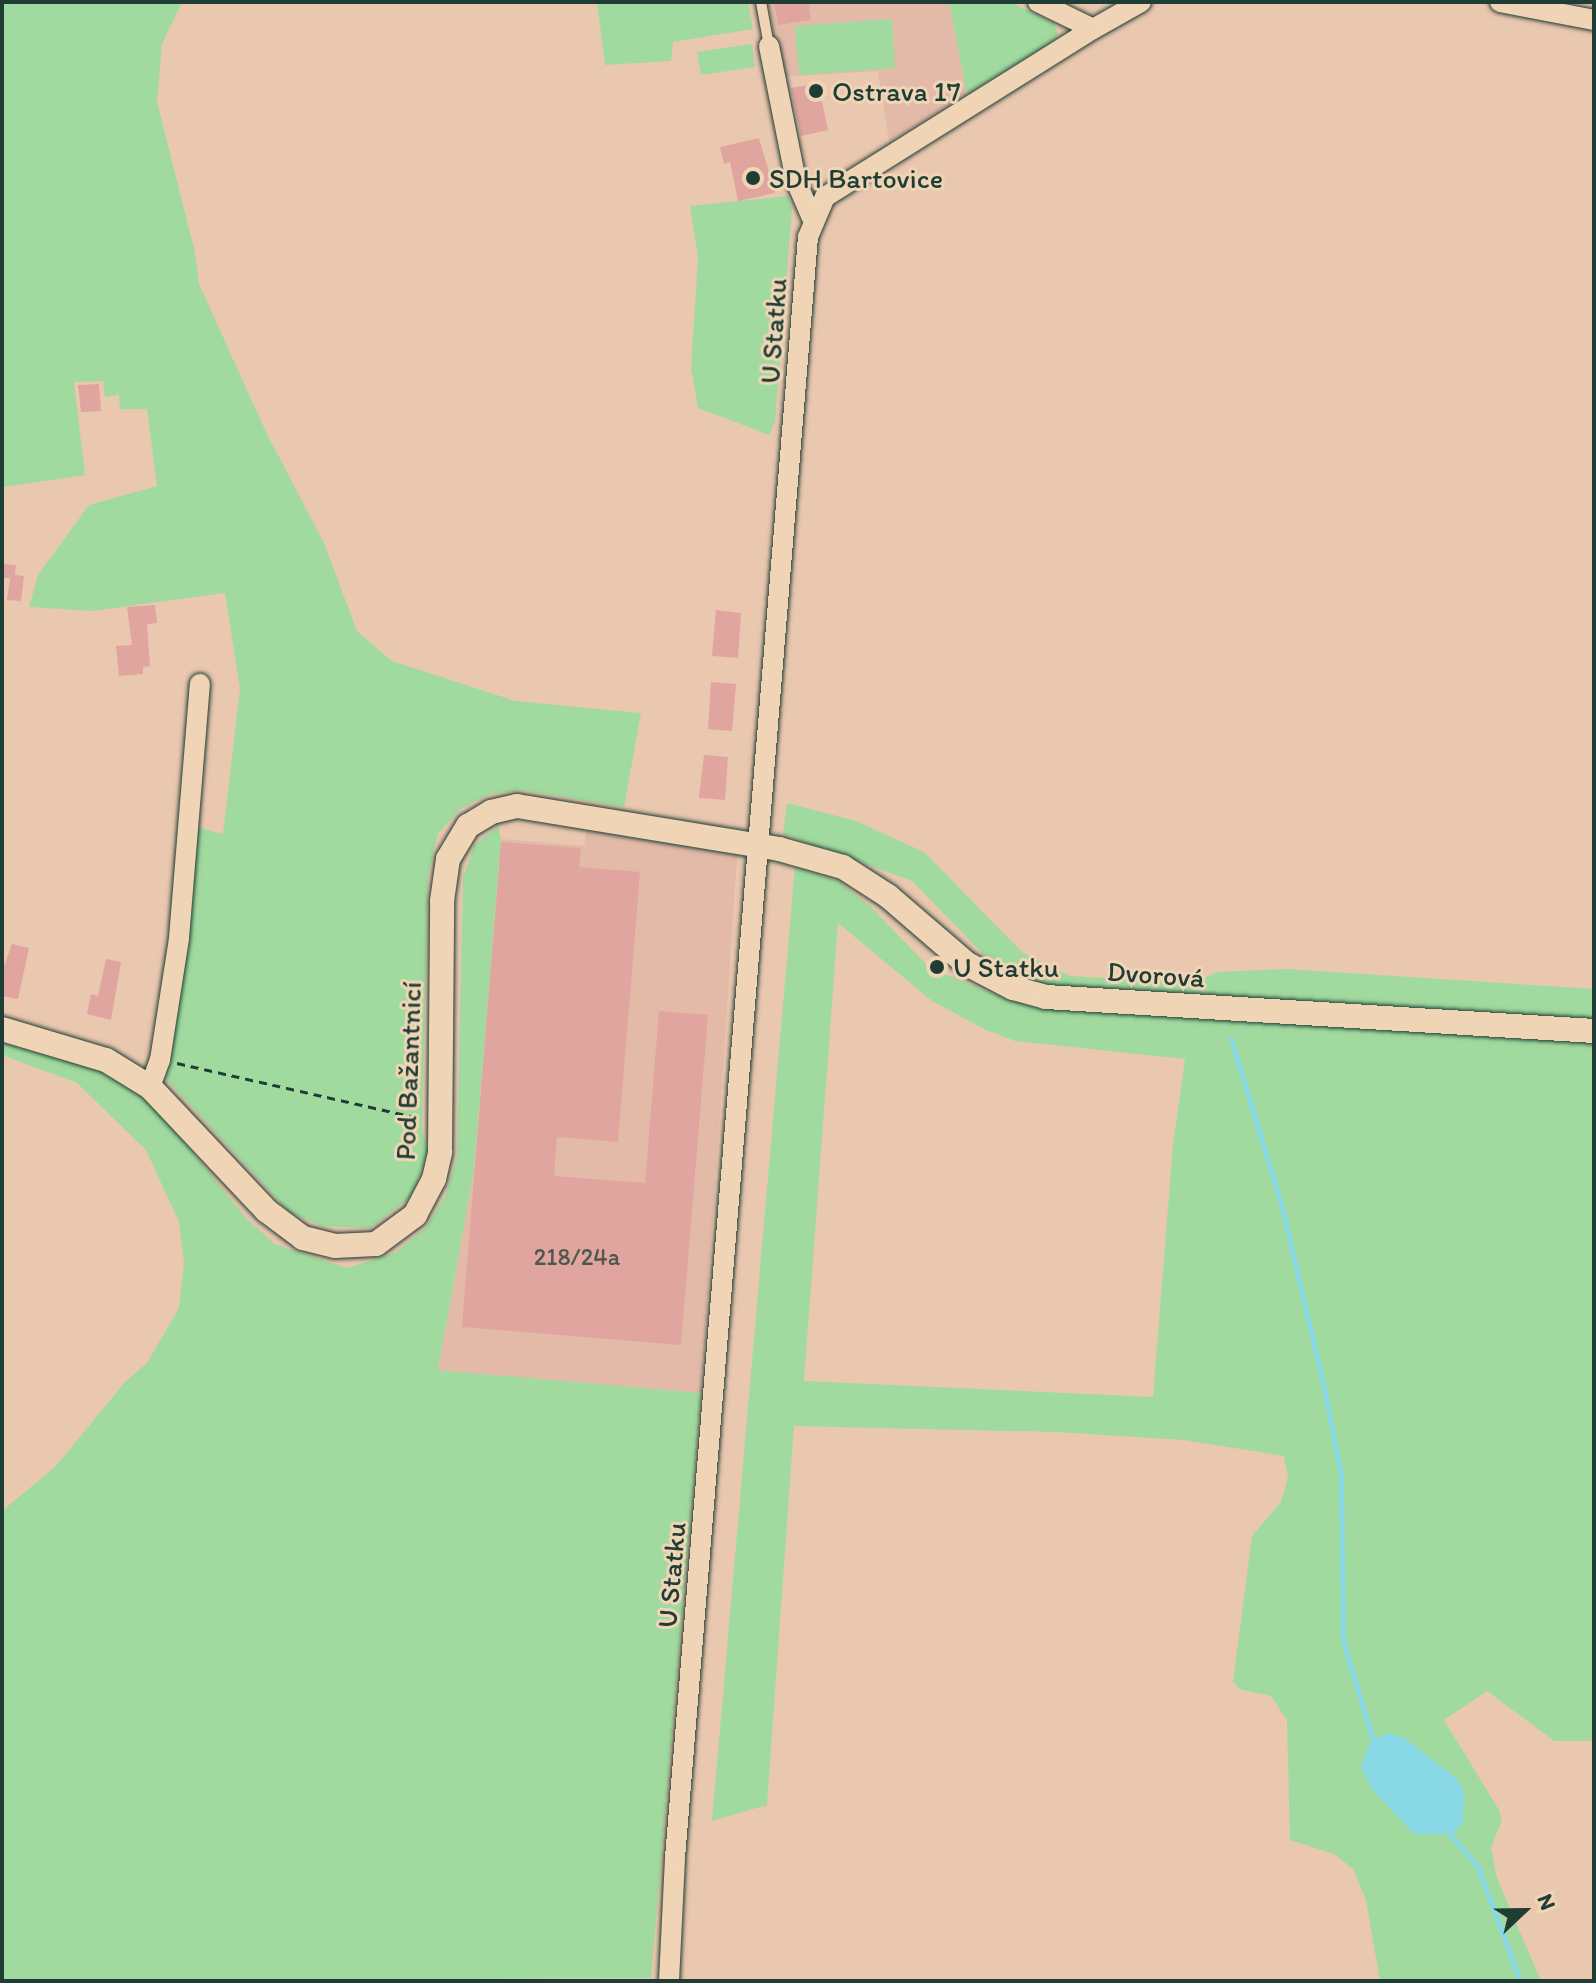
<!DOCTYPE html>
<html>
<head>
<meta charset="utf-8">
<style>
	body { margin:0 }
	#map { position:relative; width:1596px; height:1983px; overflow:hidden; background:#eac7af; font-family:Itim,sans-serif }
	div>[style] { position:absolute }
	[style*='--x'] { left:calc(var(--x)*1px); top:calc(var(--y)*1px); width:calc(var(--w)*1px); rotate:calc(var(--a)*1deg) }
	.built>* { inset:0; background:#e3baa8 }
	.green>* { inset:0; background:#a1da9f }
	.water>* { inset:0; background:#88d7e5 }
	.stream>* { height:5px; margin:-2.5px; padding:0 2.5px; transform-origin:2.5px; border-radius:2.5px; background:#88d7e5 }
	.building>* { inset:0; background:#e0a59e }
	.path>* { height:3px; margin-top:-1.5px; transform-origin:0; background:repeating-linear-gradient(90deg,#1f3d34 0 8px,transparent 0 14px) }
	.roads { filter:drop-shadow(0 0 2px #1f3d34) drop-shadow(0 0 2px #1f3d34) }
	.service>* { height:10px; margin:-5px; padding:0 5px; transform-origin:5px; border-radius:5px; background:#efd5b6 }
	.minor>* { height:20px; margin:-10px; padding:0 10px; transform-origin:10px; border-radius:10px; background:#efd5b6 }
	.tertiary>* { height:24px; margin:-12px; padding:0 12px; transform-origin:12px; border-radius:12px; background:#efd5b6 }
	.dots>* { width:22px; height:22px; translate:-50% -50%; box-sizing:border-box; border:4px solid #efd5b6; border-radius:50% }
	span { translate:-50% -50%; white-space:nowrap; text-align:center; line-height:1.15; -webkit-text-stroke:6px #efd5b6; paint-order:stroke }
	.number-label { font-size:24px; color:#4f574e }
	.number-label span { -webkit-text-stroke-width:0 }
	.poi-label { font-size:28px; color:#1f3d34 }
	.left { translate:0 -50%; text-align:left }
	.street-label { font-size:28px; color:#1f3d34 }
	.frame { position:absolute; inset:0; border:4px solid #1f3d34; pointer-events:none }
	.north { position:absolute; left:1484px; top:1871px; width:80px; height:80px; -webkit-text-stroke:6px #efd5b6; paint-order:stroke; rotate:68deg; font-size:22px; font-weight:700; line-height:32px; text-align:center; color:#1f3d34 }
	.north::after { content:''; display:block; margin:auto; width:28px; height:36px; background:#1f3d34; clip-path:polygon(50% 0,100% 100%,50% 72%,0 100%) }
</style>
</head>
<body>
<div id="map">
	<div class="built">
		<div style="clip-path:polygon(768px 2px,949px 2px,967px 94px,889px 142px,878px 71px,781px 77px)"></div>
		<div style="clip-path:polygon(587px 829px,738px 844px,701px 1393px,438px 1371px,474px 1170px,501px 839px,584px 846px)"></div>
	</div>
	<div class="green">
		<div style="clip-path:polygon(2px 2px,182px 2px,162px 44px,157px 102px,195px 252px,199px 284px,266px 432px,324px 543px,357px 631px,392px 661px,515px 701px,641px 713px,624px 807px,521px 790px,490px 794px,460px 809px,438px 834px,428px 876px,422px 1129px,428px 1152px,412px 1196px,370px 1228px,321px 1226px,289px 1212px,165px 1078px,186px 824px,223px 834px,240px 689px,225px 593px,92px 611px,29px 607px,38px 575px,89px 505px,157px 486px,147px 409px,120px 409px,119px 395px,105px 397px,103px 381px,74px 382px,85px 475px,2px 487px)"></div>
		<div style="clip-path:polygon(597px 2px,748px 2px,753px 29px,673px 42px,671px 61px,605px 65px)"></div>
		<div style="clip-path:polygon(949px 2px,1011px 2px,1054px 23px,1058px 34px,1052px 43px,967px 94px)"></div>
		<div style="clip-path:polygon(892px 19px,895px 68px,799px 75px,795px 26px)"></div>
		<div style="clip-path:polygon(752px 44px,755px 67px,701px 75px,697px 52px)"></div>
		<div style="clip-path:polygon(788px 196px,792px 209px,775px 422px,769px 435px,698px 408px,691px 368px,698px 258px,690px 206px)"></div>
		<div style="clip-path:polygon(787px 803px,856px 821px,924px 852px,1023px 953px,1070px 976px,1193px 983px,1217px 972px,1286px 969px,1594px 989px,1594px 1019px,1123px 994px,1034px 984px,984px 955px,912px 881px,783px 834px)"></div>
		<div style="clip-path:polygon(498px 826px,501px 839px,474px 1170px,438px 1370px,701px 1393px,651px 1978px,2px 1981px,2px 1511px,56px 1466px,125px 1382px,147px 1363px,179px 1308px,184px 1263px,179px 1222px,146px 1150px,77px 1083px,2px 1055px,2px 1043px,99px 1069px,156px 1107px,246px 1218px,275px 1244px,347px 1268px,395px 1253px,426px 1227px,445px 1197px,457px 1157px,463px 878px,474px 846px)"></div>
		<div style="clip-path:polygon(evenodd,795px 867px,838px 881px,870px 906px,930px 968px,1009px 1000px,1048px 1008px,1594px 1041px,1594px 1741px,1554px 1741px,1487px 1691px,1444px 1720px,1499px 1810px,1502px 1820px,1491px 1848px,1497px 1878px,1541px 1981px,1380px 1981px,1366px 1900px,1353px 1869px,1334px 1854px,1290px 1840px,1287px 1720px,1271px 1696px,1239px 1689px,1233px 1681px,1252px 1536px,1281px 1502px,1288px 1477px,1284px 1456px,1184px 1440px,1056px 1432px,794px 1426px,767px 1805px,712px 1821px,795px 867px,838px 923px,932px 1001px,986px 1030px,1015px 1041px,1185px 1059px,1173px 1145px,1153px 1397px,804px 1381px,838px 923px)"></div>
	</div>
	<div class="water">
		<div style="clip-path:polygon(1388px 1733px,1404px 1738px,1455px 1777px,1464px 1791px,1463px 1822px,1453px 1834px,1414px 1834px,1372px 1789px,1361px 1766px,1371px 1741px)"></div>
	</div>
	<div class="stream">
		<div style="--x:1231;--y:1039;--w:176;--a:73.1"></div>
		<div style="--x:1282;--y:1207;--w:186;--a:76.9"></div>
		<div style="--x:1324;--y:1388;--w:89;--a:78.9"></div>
		<div style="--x:1341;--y:1475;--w:166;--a:89.3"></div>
		<div style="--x:1343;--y:1641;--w:111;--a:73.2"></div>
		<div style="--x:1446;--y:1830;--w:49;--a:49.1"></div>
		<div style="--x:1478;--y:1867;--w:121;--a:69.8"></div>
	</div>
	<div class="building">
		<div style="clip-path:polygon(774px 2px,808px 2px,811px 20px,778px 25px)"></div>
		<div style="clip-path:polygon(818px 83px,828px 130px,801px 136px,791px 88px)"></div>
		<div style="clip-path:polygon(759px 138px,775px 193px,738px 201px,730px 162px,724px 164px,720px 147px)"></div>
		<div style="clip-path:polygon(99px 384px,101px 411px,81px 412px,78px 385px)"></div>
		<div style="clip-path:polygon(2px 564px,16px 565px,15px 575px,24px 576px,21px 601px,7px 600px,10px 578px,2px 578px)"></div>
		<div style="clip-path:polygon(155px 605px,157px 623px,147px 624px,150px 666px,143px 667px,143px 674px,119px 676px,116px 646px,132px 645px,127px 607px)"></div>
		<div style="clip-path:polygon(716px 610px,741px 613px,738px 658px,712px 656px)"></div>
		<div style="clip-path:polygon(711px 682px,736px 684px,732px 731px,708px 729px)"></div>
		<div style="clip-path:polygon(704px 755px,728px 757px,725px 800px,699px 798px)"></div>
		<div style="clip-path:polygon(501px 842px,581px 848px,579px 867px,640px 872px,618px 1142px,557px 1137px,554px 1176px,645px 1183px,659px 1011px,708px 1015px,681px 1345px,462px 1327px)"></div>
		<div style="clip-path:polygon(12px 944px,29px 948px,18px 999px,2px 996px,2px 972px)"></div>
		<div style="clip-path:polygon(106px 959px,121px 962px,111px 1020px,87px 1014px,91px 994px,98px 996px)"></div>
	</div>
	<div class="path">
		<div style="--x:177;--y:1063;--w:248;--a:12.8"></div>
	</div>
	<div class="roads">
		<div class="service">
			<div style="--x:761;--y:2;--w:45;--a:79.7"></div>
		</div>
		<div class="minor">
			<div style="--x:1038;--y:2;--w:61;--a:26.1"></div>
			<div style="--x:1093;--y:29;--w:55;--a:-29.4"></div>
			<div style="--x:1500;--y:2;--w:96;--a:10.8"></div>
			<div style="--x:769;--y:46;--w:138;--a:78.7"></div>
			<div style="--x:796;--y:181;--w:40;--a:66.6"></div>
			<div style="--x:150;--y:1087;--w:29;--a:-70"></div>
			<div style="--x:160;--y:1060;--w:123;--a:-81.1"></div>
			<div style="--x:179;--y:938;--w:255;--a:-85.3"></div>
			<div style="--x:669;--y:1981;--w:123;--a:-87.2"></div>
			<div style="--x:675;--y:1858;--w:1626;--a:-85.31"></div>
			<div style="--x:808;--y:237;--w:43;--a:-67"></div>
			<div style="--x:825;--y:197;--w:316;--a:-32.1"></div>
		</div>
		<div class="tertiary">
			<div style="--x:2;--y:1029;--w:109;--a:16.6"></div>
			<div style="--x:106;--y:1060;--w:52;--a:31.5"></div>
			<div style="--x:150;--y:1087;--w:170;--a:46.7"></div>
			<div style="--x:267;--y:1211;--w:45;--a:36.9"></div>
			<div style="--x:303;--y:1238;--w:33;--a:14"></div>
			<div style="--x:335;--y:1246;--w:41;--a:-2.8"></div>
			<div style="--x:376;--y:1244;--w:49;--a:-36.6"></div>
			<div style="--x:415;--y:1215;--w:41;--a:-62.2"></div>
			<div style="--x:434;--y:1179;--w:28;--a:-77"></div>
			<div style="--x:440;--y:1152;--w:251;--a:-89.5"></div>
			<div style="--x:442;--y:901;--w:42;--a:-81.9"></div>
			<div style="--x:448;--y:859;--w:39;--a:-59"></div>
			<div style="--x:468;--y:826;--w:27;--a:-31"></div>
			<div style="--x:491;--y:812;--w:27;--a:-13"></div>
			<div style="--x:517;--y:806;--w:266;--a:9.3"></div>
			<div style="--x:779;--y:849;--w:66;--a:15.7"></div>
			<div style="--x:843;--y:867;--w:54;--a:32.8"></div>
			<div style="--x:888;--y:896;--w:104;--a:40.7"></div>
			<div style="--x:967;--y:964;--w:52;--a:27.6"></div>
			<div style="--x:1013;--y:988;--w:34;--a:15"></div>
			<div style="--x:1046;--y:997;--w:549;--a:3.55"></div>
		</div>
	</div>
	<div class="dots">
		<div style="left:816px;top:91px;background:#1f3d34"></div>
		<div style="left:753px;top:178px;background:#1f3d34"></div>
		<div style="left:937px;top:967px;background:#1f3d34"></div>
	</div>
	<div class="number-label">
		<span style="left:577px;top:1257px">218/24a</span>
	</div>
	<div class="poi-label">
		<span class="left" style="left:832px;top:91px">Ostrava 17</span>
		<span class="left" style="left:769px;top:178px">SDH Bartovice</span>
		<span class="left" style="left:953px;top:967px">U Statku</span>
	</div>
	<div class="street-label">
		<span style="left:773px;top:331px;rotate:-86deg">U Statku</span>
		<span style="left:1156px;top:974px;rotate:4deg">Dvorová</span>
		<span style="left:408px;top:1071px;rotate:-88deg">Pod Bažantnicí</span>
		<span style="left:671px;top:1575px;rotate:-85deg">U Statku</span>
	</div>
	<div class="frame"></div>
	<div class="north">N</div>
</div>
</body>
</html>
